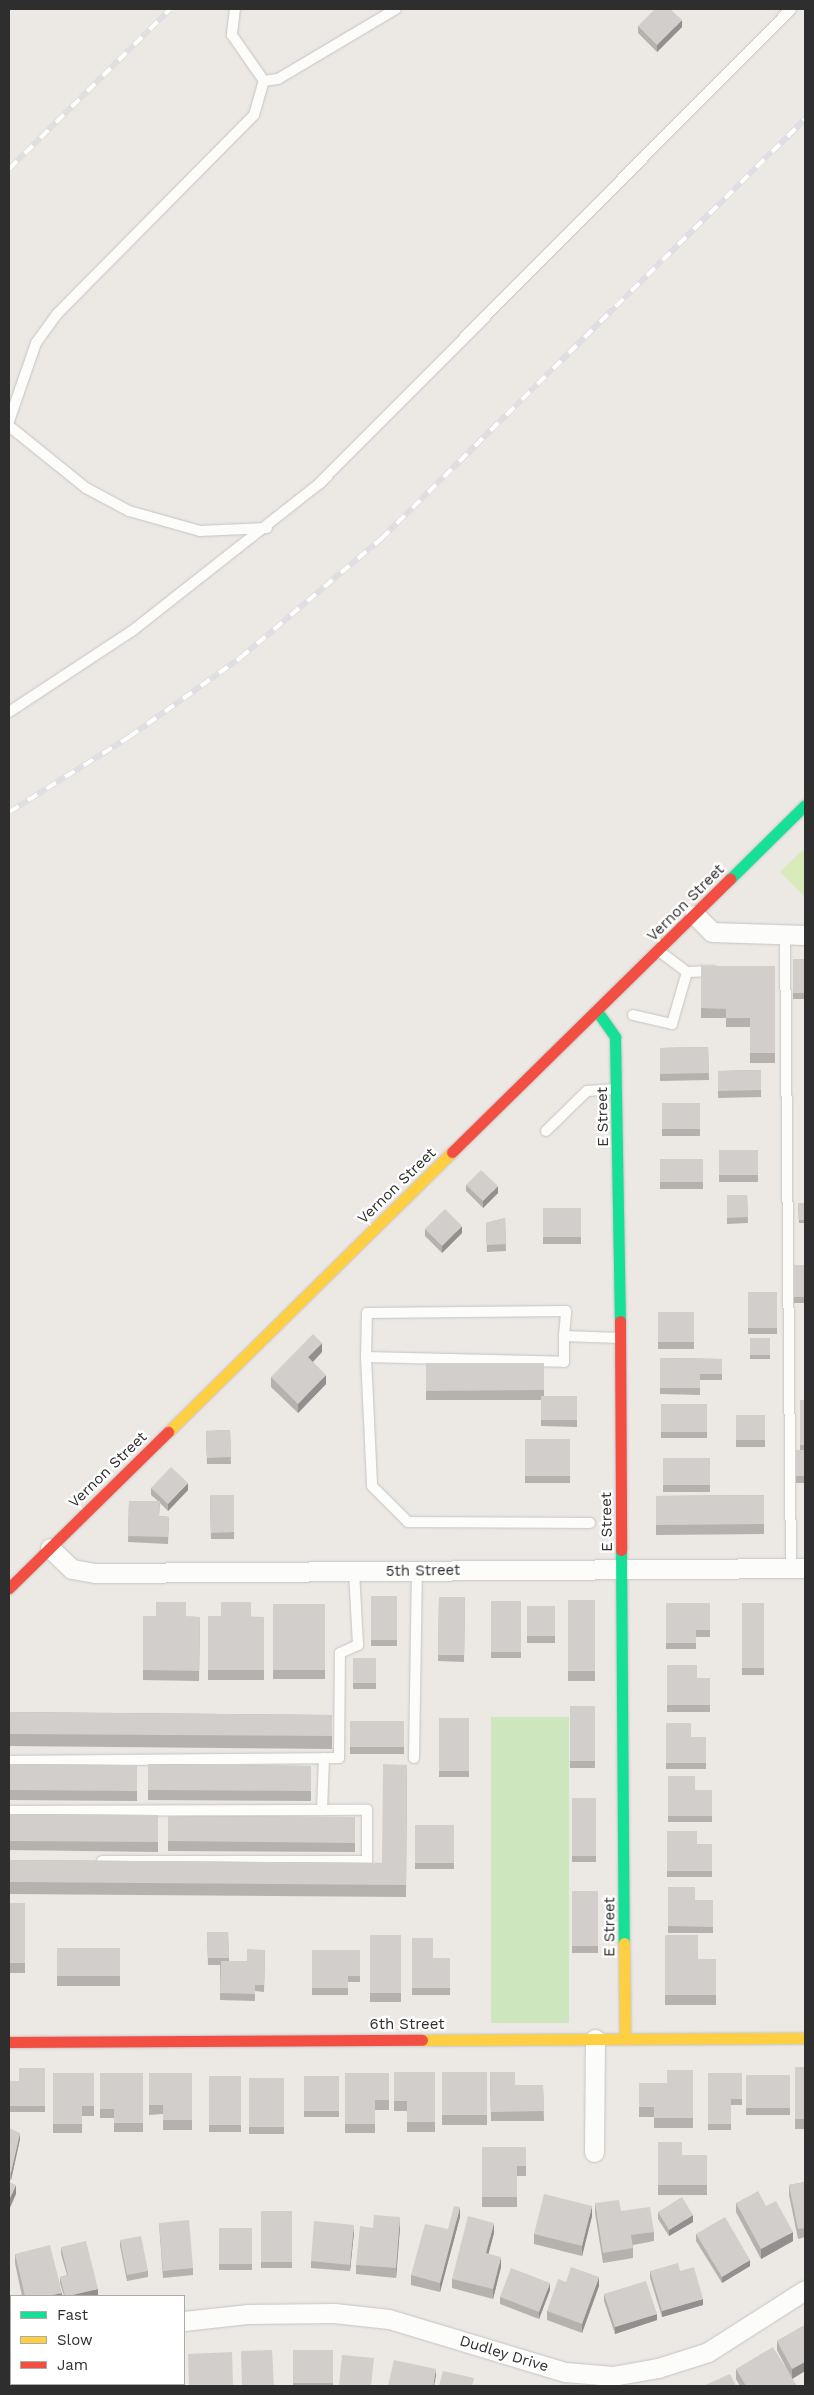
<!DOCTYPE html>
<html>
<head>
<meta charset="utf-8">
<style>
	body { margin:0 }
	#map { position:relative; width:814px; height:2395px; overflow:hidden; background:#ece8e4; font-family:"Work Sans",sans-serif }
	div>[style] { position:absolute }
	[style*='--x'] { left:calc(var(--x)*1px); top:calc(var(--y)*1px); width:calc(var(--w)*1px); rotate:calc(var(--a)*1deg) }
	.green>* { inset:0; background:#cee6be }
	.pitch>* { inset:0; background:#d9eabb }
	.roads { filter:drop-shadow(0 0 1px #c5c4c5) drop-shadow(0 0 1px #c5c4c5) }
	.lane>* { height:10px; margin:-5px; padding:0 5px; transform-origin:5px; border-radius:5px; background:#fcfcfb }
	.street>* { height:19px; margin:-9.5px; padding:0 9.5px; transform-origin:9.5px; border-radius:9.5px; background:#fcfcfb }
	.fast>* { height:11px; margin:-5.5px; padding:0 5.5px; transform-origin:5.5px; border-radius:5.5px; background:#16e098 }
	.slow>* { height:11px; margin:-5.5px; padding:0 5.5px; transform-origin:5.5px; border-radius:5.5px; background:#ffcf43 }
	.jam>* { height:11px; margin:-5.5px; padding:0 5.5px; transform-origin:5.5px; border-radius:5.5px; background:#f24e42 }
	.rail>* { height:5.5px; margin-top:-2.75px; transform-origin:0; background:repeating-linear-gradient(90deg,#fff 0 11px,#dfdfe1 0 22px); box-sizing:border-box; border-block:1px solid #dfdfe1 }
	.wall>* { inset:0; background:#b4b1af }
	.shaded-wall>* { inset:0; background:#92908e }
	.building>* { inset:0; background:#d1cecb }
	span { translate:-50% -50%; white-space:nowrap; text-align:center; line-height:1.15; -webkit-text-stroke:4.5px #fff; paint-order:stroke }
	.street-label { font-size:15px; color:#2e2e2e }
	.frame { position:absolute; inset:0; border:10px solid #2e2e2e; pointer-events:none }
	.legend { position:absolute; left:10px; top:2295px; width:175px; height:90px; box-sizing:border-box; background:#fff; border:1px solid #ababab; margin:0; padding:6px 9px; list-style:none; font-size:15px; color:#2e2e2e }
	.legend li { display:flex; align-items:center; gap:10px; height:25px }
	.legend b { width:25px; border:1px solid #ababab }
</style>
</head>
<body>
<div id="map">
	<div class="green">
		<div style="clip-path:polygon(491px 1717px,569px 1717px,569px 2023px,491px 2023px)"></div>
	</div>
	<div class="pitch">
		<div style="clip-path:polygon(805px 848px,805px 897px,780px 872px)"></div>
	</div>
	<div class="roads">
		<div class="lane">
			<div style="--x:235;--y:9;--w:26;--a:97"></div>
			<div style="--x:232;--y:35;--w:56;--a:55.2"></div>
			<div style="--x:264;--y:81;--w:14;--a:-8"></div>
			<div style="--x:278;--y:79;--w:137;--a:-30.7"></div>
			<div style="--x:9;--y:421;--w:83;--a:-70.9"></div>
			<div style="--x:36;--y:343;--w:36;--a:-54"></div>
			<div style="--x:57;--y:314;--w:280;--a:-45.3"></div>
			<div style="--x:254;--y:115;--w:35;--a:-74"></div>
			<div style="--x:9;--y:426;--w:99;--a:38.8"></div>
			<div style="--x:86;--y:488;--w:49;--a:28.1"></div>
			<div style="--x:129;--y:511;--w:74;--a:15.7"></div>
			<div style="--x:200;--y:531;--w:67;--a:-2.6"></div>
			<div style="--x:9;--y:712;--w:147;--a:-33.4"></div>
			<div style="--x:132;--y:631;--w:239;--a:-38.2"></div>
			<div style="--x:320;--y:483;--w:668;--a:-45.18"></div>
			<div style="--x:785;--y:935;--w:633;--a:89.46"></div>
			<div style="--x:659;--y:951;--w:35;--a:37"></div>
			<div style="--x:687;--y:972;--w:26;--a:-2"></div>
			<div style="--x:633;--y:1015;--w:40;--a:13"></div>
			<div style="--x:672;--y:1024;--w:54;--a:-73.9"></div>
			<div style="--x:546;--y:1131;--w:57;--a:-44.3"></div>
			<div style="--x:587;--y:1091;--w:30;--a:-4"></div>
			<div style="--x:564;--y:1336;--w:25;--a:-85"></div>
			<div style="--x:566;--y:1311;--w:199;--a:179.4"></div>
			<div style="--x:367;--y:1313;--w:44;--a:91.3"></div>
			<div style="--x:366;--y:1357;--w:198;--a:1.4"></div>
			<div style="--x:564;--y:1362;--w:26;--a:-90"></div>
			<div style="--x:564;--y:1336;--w:55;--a:2.1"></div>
			<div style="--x:366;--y:1357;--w:129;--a:87.3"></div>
			<div style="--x:372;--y:1486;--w:51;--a:45"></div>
			<div style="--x:408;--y:1522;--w:182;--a:0.3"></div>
			<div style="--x:414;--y:1758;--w:187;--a:-89.1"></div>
			<div style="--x:9;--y:1761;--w:330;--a:-0.5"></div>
			<div style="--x:339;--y:1758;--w:105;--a:-89.5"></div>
			<div style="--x:340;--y:1653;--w:20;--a:-24"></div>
			<div style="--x:358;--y:1645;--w:74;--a:-93.1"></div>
			<div style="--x:322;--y:1810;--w:52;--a:-87.8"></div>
			<div style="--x:9;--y:1811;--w:358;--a:-0.2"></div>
			<div style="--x:367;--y:1810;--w:51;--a:90"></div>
			<div style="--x:367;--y:1861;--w:265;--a:180"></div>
		</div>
		<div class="street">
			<div style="--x:695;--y:915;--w:24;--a:45"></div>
			<div style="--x:712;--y:932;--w:93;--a:1.8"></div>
			<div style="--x:50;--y:1548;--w:30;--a:44"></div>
			<div style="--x:72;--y:1569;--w:23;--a:10"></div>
			<div style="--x:95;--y:1573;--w:710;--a:-0.4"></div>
			<div style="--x:594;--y:2152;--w:113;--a:-89.5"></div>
			<div style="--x:184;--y:2321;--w:63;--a:-6.3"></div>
			<div style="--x:247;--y:2314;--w:87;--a:-0.7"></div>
			<div style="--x:334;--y:2313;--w:55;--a:6.2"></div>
			<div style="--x:389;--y:2319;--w:184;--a:16.8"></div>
			<div style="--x:565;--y:2372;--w:48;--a:4.8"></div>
			<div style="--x:613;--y:2376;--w:46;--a:-10.1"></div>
			<div style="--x:658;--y:2368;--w:52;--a:-17.7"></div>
			<div style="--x:708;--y:2352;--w:115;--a:-32.6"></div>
			<div style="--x:9;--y:2361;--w:2;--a:0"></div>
		</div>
		<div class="fast">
			<div style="--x:730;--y:879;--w:105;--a:-44.6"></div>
			<div style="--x:597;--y:1011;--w:32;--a:55"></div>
			<div style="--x:615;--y:1037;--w:284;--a:89"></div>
			<div style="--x:621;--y:1550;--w:393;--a:89.6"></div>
		</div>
		<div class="slow">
			<div style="--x:168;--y:1432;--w:399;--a:-44.6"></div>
			<div style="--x:624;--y:1943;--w:96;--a:89.4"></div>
			<div style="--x:422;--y:2040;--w:383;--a:-0.3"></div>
		</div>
		<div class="jam">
			<div style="--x:452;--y:1152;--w:390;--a:-44.5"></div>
			<div style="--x:620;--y:1321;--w:229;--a:89.7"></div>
			<div style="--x:9;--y:1588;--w:223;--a:-44.5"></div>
			<div style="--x:9;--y:2042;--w:413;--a:-0.3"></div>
		</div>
	</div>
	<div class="rail">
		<div style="--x:9;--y:169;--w:227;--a:-44.8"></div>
		<div style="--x:9;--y:812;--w:142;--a:-32"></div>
		<div style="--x:129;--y:737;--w:136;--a:-35.4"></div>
		<div style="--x:240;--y:658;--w:185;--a:-40.2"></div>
		<div style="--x:381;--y:539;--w:597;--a:-44.73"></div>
	</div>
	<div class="wall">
		<div style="clip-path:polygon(638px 26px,682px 27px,657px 52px,638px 33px)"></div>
		<div style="clip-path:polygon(793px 959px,805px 959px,805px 999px,793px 999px)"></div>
		<div style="clip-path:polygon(701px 966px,775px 966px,775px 1063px,750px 1063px,750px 1027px,726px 1027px,726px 1018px,701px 1018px)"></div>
		<div style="clip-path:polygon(708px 1047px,709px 1080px,660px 1081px,660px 1048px)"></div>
		<div style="clip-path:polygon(761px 1070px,761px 1097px,718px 1098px,718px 1071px)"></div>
		<div style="clip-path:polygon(662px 1103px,700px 1103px,700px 1136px,662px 1136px)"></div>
		<div style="clip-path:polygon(719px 1150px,758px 1150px,758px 1182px,719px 1182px)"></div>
		<div style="clip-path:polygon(660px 1159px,703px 1159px,703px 1189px,660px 1189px)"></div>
		<div style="clip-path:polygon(466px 1185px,498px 1193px,483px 1208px,466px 1191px)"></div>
		<div style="clip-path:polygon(727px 1195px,747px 1195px,748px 1223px,727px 1224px)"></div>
		<div style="clip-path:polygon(798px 1203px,805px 1203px,805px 1223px,799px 1223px)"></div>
		<div style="clip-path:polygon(543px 1208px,581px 1208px,581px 1244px,543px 1244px)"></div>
		<div style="clip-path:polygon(505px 1218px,506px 1251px,487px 1252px,486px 1223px)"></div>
		<div style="clip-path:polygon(425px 1229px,462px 1233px,442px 1253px,425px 1236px)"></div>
		<div style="clip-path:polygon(794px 1265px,805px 1265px,805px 1303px,794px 1303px)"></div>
		<div style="clip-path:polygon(748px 1292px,777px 1292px,777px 1334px,748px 1334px)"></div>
		<div style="clip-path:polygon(658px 1312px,694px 1312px,694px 1349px,658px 1349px)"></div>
		<div style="clip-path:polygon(750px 1338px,770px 1338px,770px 1359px,750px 1359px)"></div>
		<div style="clip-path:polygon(322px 1352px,313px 1362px,326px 1384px,298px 1413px,271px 1387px,271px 1377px)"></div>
		<div style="clip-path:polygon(660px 1358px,722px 1359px,722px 1380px,700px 1380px,700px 1395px,660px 1394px)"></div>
		<div style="clip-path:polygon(426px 1363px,544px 1363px,544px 1396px,577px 1396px,577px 1427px,541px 1426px,541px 1400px,426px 1400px)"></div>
		<div style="clip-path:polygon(800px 1400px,805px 1400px,805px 1483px,796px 1483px,796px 1450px,800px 1450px)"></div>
		<div style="clip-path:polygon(661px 1404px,707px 1404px,707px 1438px,661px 1438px)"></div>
		<div style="clip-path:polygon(736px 1415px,765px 1415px,765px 1447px,736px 1447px)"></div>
		<div style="clip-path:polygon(230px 1430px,231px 1464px,207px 1464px,206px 1431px)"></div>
		<div style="clip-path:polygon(525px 1439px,570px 1439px,570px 1483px,525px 1483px)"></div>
		<div style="clip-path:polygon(663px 1458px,710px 1458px,710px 1492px,663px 1492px)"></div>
		<div style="clip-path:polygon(151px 1488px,188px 1490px,168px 1511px,160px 1503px,159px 1516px,169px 1517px,168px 1544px,128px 1542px,129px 1501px,158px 1501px,151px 1495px)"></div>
		<div style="clip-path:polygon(210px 1495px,234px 1495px,234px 1539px,211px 1539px)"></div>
		<div style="clip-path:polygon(764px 1495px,764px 1534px,656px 1535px,656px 1496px)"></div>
		<div style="clip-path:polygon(371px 1596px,397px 1596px,397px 1646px,371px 1646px)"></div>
		<div style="clip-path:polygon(439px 1597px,465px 1597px,464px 1662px,438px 1661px)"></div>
		<div style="clip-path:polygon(568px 1600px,595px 1600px,595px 1681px,568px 1681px)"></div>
		<div style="clip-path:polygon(491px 1601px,521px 1601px,521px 1658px,491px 1658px)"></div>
		<div style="clip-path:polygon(666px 1603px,710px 1603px,710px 1637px,696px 1637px,696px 1649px,666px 1649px)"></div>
		<div style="clip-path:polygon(742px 1603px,764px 1603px,764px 1675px,742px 1675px)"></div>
		<div style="clip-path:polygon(273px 1604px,325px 1604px,325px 1679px,273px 1679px)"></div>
		<div style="clip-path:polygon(527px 1606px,555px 1606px,555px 1643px,527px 1643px)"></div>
		<div style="clip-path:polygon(143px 1616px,200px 1617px,199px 1681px,143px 1680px)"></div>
		<div style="clip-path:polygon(208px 1616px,264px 1617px,264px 1680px,208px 1680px)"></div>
		<div style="clip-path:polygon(353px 1658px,376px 1658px,376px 1689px,353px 1689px)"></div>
		<div style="clip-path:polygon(667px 1665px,697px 1678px,710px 1678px,710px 1712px,667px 1712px)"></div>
		<div style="clip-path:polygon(570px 1706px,595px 1706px,595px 1768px,570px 1768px)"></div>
		<div style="clip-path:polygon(9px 1712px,332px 1715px,332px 1749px,9px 1746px)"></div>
		<div style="clip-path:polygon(439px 1718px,469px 1718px,469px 1777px,439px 1777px)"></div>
		<div style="clip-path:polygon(350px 1721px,404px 1721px,404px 1754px,350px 1754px)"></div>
		<div style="clip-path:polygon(666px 1723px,691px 1737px,706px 1737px,706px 1769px,666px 1769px)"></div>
		<div style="clip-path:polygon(9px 1764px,137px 1765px,137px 1801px,9px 1800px)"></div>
		<div style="clip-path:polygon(148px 1764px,311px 1766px,311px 1801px,148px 1800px)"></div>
		<div style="clip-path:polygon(407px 1765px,406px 1897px,9px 1894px,9px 1860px,382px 1863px)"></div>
		<div style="clip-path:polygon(668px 1776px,695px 1790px,712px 1790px,712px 1822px,668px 1822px)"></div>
		<div style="clip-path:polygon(572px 1798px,596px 1798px,596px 1862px,572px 1862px)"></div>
		<div style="clip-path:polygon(9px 1814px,158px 1815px,158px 1852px,9px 1850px)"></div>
		<div style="clip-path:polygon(168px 1816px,355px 1817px,355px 1852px,168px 1851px)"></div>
		<div style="clip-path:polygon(415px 1825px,454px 1825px,454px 1869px,415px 1869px)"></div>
		<div style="clip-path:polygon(667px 1831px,697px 1844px,712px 1844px,712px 1877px,667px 1877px)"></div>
		<div style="clip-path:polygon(668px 1887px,695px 1900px,713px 1900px,713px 1933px,668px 1933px)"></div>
		<div style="clip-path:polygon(572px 1891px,598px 1891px,598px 1953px,572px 1953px)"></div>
		<div style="clip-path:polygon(9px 1903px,25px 1903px,25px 1973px,9px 1973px)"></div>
		<div style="clip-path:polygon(207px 1932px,228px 1932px,229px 1961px,247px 1961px,265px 1950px,264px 1992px,255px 1991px,255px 2001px,220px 2000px,220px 1965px,208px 1965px)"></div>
		<div style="clip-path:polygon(370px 1935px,401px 1935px,401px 2002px,370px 2002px)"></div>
		<div style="clip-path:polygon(665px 1935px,698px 1959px,716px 1959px,716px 2005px,665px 2005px)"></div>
		<div style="clip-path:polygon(412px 1938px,433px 1958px,450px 1958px,450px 1995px,412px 1995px)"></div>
		<div style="clip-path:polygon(57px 1948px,120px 1948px,120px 1986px,57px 1986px)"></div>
		<div style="clip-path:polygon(312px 1950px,360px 1950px,360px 1982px,348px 1982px,348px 1995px,312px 1995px)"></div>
		<div style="clip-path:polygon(795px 2067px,805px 2067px,805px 2129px,795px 2129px)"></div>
		<div style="clip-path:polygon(45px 2068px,45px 2112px,9px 2112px,9px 2081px,19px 2081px)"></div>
		<div style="clip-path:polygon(693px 2070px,693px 2128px,654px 2128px,654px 2117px,639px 2117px,639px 2083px,667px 2083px)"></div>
		<div style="clip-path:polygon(394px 2072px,435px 2072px,435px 2132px,407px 2132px,407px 2111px,394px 2111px)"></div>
		<div style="clip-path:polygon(442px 2072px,487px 2072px,487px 2125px,442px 2125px)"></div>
		<div style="clip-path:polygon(490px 2072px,515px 2085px,543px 2085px,544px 2121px,491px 2121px)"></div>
		<div style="clip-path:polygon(53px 2073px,94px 2073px,94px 2116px,82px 2116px,82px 2133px,53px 2133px)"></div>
		<div style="clip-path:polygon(100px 2073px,143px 2073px,143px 2132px,114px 2132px,114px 2118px,100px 2118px)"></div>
		<div style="clip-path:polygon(149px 2073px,192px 2073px,192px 2130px,163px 2130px,163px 2114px,149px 2115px)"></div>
		<div style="clip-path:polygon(345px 2073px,389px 2073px,389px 2110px,375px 2110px,375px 2133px,345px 2133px)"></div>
		<div style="clip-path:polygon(708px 2073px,742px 2073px,742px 2105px,731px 2105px,731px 2130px,708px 2130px)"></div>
		<div style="clip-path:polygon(746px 2075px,790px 2075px,790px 2115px,746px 2115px)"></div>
		<div style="clip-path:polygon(209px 2076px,241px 2076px,241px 2132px,209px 2132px)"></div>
		<div style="clip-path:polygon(304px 2076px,339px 2076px,339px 2117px,304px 2117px)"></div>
		<div style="clip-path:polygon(249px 2078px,284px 2078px,284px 2134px,249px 2134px)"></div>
		<div style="clip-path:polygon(9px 2128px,20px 2139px,11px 2180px,9px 2179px)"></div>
		<div style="clip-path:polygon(658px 2142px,682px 2155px,707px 2155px,707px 2195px,658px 2195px)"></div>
		<div style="clip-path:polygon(482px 2147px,526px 2147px,526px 2176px,517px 2176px,517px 2207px,482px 2207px)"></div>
		<div style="clip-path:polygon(805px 2182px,805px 2237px,798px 2239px,789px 2195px,789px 2185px)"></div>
		<div style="clip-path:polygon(595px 2203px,621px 2211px,654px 2232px,654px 2241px,633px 2245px,633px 2258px,603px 2263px,595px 2213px)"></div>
		<div style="clip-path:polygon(736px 2203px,766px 2206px,793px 2241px,761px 2259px,736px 2212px)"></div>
		<div style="clip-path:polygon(261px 2211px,292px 2211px,292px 2268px,261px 2268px)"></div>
		<div style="clip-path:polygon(658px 2212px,693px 2222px,669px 2236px,658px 2219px)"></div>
		<div style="clip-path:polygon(592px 2216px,582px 2256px,534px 2244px,534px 2234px)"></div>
		<div style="clip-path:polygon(460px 2217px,440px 2292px,411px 2285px,411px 2275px,448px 2229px)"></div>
		<div style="clip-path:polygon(159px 2223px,193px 2268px,193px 2275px,163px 2278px)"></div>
		<div style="clip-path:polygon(400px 2227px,396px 2278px,356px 2274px,356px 2265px,373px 2228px)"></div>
		<div style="clip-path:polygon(219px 2228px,252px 2228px,252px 2270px,219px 2270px)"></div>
		<div style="clip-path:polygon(354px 2232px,350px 2271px,311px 2268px,311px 2261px)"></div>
		<div style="clip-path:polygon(494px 2233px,488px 2254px,501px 2267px,493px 2299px,452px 2288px,452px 2279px)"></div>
		<div style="clip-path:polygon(696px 2234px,750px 2266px,722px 2283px,696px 2241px)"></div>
		<div style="clip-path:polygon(120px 2240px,148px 2271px,148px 2277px,127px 2281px,120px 2246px)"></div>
		<div style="clip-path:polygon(61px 2247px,98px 2295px,94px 2296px,64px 2296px,60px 2283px,60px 2277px,67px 2275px,61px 2254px)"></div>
		<div style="clip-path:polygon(15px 2254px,62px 2296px,22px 2296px,15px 2263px)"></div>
		<div style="clip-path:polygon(650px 2271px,680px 2271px,703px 2305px,662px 2317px,650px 2278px)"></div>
		<div style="clip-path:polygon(599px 2286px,582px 2333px,547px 2320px,547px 2311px)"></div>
		<div style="clip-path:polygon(550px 2290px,539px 2319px,500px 2304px,500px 2297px)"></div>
		<div style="clip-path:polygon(604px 2294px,657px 2320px,615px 2334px,604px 2301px)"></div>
		<div style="clip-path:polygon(805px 2325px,805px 2371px,792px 2379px,777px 2350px,777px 2341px)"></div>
		<div style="clip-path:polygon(293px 2350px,333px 2350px,333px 2386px,293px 2386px)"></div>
		<div style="clip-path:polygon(736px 2369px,797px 2386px,740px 2386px,736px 2379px)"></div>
	</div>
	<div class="shaded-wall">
		<div style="clip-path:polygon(682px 20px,682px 27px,657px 52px,657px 45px)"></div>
		<div style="clip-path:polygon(498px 1186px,498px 1193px,483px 1208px,483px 1201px)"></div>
		<div style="clip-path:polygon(462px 1226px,462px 1233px,442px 1253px,442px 1246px)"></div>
		<div style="clip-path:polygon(322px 1343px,322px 1352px,308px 1367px,308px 1357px)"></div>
		<div style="clip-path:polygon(326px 1375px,326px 1384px,298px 1413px,298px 1404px)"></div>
		<div style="clip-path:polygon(188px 1483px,188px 1490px,168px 1511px,168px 1504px)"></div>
		<div style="clip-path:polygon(20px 2133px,20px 2139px,11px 2180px,11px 2173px)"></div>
		<div style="clip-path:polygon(16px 2185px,16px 2194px,9px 2210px,9px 2200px)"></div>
		<div style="clip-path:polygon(592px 2206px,592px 2216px,582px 2256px,582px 2246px)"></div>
		<div style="clip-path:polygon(460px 2207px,460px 2217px,440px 2292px,440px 2283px)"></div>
		<div style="clip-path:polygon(693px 2215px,693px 2222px,669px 2236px,669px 2230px)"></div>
		<div style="clip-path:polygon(400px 2217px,400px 2227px,396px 2278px,396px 2268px)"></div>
		<div style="clip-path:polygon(494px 2223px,494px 2233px,486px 2263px,486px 2253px)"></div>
		<div style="clip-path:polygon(354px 2225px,354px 2232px,350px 2271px,350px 2265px)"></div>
		<div style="clip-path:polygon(793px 2232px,793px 2241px,761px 2259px,761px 2249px)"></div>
		<div style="clip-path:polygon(501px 2257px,501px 2267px,493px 2299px,493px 2289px)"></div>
		<div style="clip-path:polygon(750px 2260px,750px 2266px,722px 2283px,722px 2277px)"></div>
		<div style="clip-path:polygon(599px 2277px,599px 2286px,582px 2333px,582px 2324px)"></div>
		<div style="clip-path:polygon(550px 2283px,550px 2290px,539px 2319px,539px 2312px)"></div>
		<div style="clip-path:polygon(98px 2289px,98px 2295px,94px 2296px,68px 2296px)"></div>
		<div style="clip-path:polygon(62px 2293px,62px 2296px,48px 2296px)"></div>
		<div style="clip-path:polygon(703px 2299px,703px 2305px,662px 2317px,662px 2311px)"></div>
		<div style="clip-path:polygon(657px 2314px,657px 2320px,615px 2334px,615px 2327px)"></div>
		<div style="clip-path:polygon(805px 2362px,805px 2371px,792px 2379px,792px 2369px)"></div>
		<div style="clip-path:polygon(436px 2369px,436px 2376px,434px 2386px,433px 2386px)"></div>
	</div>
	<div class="building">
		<div style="clip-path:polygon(655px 9px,670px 9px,682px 20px,657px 45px,638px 26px)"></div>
		<div style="clip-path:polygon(793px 959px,805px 959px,805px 993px,793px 993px)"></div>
		<div style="clip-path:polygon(701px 966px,775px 966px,775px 1053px,750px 1053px,750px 1018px,726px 1018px,726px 1009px,701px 1008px)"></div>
		<div style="clip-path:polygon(708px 1047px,709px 1073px,660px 1074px,660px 1048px)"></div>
		<div style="clip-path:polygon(761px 1070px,761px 1090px,718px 1091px,718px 1071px)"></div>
		<div style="clip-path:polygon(662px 1103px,700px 1103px,700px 1129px,662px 1129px)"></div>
		<div style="clip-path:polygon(719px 1150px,758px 1150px,758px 1175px,719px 1175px)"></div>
		<div style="clip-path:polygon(660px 1159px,703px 1159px,703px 1182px,660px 1182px)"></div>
		<div style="clip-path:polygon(481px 1170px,498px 1186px,483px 1201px,466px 1185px)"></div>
		<div style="clip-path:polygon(727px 1195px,747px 1195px,748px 1217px,727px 1218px)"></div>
		<div style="clip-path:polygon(798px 1203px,805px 1203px,805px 1220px,799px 1220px)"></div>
		<div style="clip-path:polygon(543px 1208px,581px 1208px,581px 1237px,543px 1237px)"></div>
		<div style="clip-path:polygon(445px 1209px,462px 1226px,442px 1246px,425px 1229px)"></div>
		<div style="clip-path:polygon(505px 1218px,506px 1244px,487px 1245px,486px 1223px)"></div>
		<div style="clip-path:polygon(794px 1265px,805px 1265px,805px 1297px,794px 1297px)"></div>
		<div style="clip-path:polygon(748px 1292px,777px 1292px,777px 1328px,748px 1328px)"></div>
		<div style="clip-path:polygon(658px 1312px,694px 1312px,694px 1342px,658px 1342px)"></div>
		<div style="clip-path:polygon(313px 1334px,322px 1343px,308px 1357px,326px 1375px,298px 1404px,271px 1377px)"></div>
		<div style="clip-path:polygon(750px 1338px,770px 1338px,770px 1355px,750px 1355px)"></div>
		<div style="clip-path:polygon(660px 1358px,722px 1359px,722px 1374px,700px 1374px,700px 1388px,660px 1388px)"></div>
		<div style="clip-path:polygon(426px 1363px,544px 1363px,544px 1390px,426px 1391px)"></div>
		<div style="clip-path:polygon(541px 1396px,577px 1396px,577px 1420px,541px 1420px)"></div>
		<div style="clip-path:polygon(800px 1400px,805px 1400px,805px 1445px,800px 1445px)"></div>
		<div style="clip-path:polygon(661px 1404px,707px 1404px,707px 1432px,661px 1432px)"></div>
		<div style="clip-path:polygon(736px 1415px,765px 1415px,765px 1440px,736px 1440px)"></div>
		<div style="clip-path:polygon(230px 1430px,231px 1457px,207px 1458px,206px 1431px)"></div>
		<div style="clip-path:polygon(525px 1439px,570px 1439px,570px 1476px,525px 1476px)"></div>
		<div style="clip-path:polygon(796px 1450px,805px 1450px,805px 1476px,796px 1476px)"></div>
		<div style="clip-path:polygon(663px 1458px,710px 1458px,710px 1485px,663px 1485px)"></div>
		<div style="clip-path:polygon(171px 1467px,188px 1483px,168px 1504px,151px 1488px)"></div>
		<div style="clip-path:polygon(210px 1495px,234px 1495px,234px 1532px,211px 1533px)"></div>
		<div style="clip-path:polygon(764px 1495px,764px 1524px,656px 1525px,656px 1496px)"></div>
		<div style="clip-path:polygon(129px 1501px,160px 1501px,159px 1516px,169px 1517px,168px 1537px,128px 1536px)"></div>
		<div style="clip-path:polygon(371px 1596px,397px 1596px,397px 1640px,371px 1640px)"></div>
		<div style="clip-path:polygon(439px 1597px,465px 1597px,464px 1655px,438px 1655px)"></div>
		<div style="clip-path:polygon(568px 1600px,595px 1600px,595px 1671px,568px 1671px)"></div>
		<div style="clip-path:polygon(491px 1601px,521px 1601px,521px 1652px,491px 1652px)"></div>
		<div style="clip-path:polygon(156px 1602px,186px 1602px,186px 1616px,200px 1617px,199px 1671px,143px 1670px,143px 1616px,156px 1616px)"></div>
		<div style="clip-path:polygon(221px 1602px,251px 1602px,251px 1617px,264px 1617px,264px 1670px,208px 1670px,208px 1616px,221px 1616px)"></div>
		<div style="clip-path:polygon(666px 1603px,710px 1603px,710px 1630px,696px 1630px,696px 1643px,666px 1643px)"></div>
		<div style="clip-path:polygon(742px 1603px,764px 1603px,764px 1668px,742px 1668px)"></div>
		<div style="clip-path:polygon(273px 1604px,325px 1604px,325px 1670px,273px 1670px)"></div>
		<div style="clip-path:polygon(527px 1606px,555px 1606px,555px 1636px,527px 1636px)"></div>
		<div style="clip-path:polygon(353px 1658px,376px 1658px,376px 1683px,353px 1683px)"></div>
		<div style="clip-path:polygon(667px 1665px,697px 1665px,697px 1678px,710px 1678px,710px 1705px,667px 1705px)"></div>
		<div style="clip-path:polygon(570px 1706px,595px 1706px,595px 1761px,570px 1761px)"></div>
		<div style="clip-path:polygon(9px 1712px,332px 1715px,332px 1736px,9px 1734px)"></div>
		<div style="clip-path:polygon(439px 1718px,469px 1718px,469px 1771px,439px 1771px)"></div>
		<div style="clip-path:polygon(350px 1721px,404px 1721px,404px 1747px,350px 1747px)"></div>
		<div style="clip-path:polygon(666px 1723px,691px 1723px,691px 1737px,706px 1737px,706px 1763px,666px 1763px)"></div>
		<div style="clip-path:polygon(9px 1764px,137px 1765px,137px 1791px,9px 1790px)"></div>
		<div style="clip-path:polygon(148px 1764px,311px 1766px,311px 1791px,148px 1790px)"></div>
		<div style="clip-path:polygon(383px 1764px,407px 1765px,406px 1866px,406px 1863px,382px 1863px)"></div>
		<div style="clip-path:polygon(668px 1776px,695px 1776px,695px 1790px,712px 1790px,712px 1816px,668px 1816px)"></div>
		<div style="clip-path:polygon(572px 1798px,596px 1798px,596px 1856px,572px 1856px)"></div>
		<div style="clip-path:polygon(9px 1814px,158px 1815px,158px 1842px,9px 1841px)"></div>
		<div style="clip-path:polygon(168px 1816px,355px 1817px,355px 1843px,168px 1841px)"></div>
		<div style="clip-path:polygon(415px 1825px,454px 1825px,454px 1863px,415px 1863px)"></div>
		<div style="clip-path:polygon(667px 1831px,697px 1831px,697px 1844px,712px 1844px,712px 1871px,667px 1871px)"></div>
		<div style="clip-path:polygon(9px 1860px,406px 1863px,406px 1885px,9px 1882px)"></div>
		<div style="clip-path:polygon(668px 1887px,695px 1887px,695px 1900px,713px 1900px,713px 1927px,668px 1926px)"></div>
		<div style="clip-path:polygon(572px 1891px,598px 1891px,598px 1946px,572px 1946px)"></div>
		<div style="clip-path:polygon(9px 1903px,25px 1903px,25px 1963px,9px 1963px)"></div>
		<div style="clip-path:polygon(207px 1932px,228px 1932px,229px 1958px,208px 1958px)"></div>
		<div style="clip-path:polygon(370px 1935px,401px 1935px,401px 1993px,370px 1993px)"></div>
		<div style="clip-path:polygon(665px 1935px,698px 1935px,698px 1959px,665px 1959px)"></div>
		<div style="clip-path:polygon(412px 1938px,433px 1938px,433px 1958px,450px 1958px,450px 1988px,412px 1988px)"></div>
		<div style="clip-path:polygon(57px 1948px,120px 1948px,120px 1976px,57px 1976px)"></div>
		<div style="clip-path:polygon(247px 1949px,265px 1950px,264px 1985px,255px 1985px,255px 1994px,220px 1993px,221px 1961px,247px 1961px)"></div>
		<div style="clip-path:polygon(312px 1950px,360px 1950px,360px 1976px,348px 1976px,348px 1988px,312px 1988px)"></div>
		<div style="clip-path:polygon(665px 1959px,716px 1959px,716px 1995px,665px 1995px)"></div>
		<div style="clip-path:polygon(795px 2067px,805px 2067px,805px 2119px,795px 2119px)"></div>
		<div style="clip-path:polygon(19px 2068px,45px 2068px,45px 2106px,9px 2106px,9px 2081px,19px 2081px)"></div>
		<div style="clip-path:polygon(667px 2070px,693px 2070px,693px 2118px,654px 2118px,654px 2107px,639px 2107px,639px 2083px,667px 2083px)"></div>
		<div style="clip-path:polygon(394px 2072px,435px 2072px,435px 2122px,407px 2122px,407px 2101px,394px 2101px)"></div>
		<div style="clip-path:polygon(442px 2072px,487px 2072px,487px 2115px,442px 2115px)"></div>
		<div style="clip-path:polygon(490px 2072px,515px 2072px,515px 2085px,543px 2085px,544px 2111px,491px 2112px)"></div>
		<div style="clip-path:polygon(53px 2073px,94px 2073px,94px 2106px,82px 2106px,82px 2124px,53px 2124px)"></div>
		<div style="clip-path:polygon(100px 2073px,143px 2073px,143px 2123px,114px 2123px,114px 2109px,100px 2109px)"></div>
		<div style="clip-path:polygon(149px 2073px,192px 2073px,192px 2120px,163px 2120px,163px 2105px,149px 2105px)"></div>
		<div style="clip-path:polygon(345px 2073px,389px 2073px,389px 2100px,375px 2100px,375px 2124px,345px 2124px)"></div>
		<div style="clip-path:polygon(708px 2073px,742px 2073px,742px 2099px,731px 2099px,731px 2124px,708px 2124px)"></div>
		<div style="clip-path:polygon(746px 2075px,790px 2075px,790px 2108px,746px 2108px)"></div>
		<div style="clip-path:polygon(209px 2076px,241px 2076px,241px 2125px,209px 2125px)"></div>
		<div style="clip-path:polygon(304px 2076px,339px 2076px,339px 2111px,304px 2111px)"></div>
		<div style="clip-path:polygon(249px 2078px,284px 2078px,284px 2127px,249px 2127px)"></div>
		<div style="clip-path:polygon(9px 2128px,20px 2133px,11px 2173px,9px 2172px)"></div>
		<div style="clip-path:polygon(658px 2142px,682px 2142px,682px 2155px,707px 2155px,707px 2185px,658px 2185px)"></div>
		<div style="clip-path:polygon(482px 2147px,526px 2147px,526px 2166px,517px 2166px,517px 2197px,482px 2197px)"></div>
		<div style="clip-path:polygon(9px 2182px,16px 2185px,9px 2200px)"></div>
		<div style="clip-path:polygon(805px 2182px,805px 2228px,798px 2229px,789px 2185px)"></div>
		<div style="clip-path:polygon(758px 2191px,766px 2206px,776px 2201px,793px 2232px,761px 2249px,736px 2203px)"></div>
		<div style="clip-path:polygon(544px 2194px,592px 2206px,582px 2246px,534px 2234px)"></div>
		<div style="clip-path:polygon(682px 2197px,693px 2215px,669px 2230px,658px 2212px)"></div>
		<div style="clip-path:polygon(619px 2200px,621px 2211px,650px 2207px,654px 2232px,631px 2235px,633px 2248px,603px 2253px,595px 2203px)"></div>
		<div style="clip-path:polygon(454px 2206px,460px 2207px,440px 2283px,411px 2275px,425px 2224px,448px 2229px)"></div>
		<div style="clip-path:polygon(261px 2211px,292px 2211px,292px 2262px,261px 2262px)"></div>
		<div style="clip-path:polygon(374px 2215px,400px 2217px,396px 2268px,356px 2265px,360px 2226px,373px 2228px)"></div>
		<div style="clip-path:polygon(468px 2216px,494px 2223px,486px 2253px,501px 2257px,493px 2289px,452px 2279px)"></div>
		<div style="clip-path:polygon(725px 2217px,750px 2260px,722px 2277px,696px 2234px)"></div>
		<div style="clip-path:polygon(189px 2220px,193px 2268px,163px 2271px,159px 2223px)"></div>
		<div style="clip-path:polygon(314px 2221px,354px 2225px,350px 2265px,311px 2261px)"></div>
		<div style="clip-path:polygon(219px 2228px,252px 2228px,252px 2264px,219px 2264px)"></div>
		<div style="clip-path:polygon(141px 2236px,148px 2271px,127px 2275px,120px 2240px)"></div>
		<div style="clip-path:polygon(86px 2241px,98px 2289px,68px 2296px,65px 2296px,60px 2277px,68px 2275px,61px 2247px)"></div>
		<div style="clip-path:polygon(50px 2245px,62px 2293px,48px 2296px,25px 2296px,15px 2254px)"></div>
		<div style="clip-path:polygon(678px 2263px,680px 2271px,694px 2267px,703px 2299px,662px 2311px,650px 2271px)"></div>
		<div style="clip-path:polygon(571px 2267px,599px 2277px,582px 2324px,547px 2311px,558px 2279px,566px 2282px)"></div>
		<div style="clip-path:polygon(511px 2268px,550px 2283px,539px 2312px,500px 2297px)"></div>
		<div style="clip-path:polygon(646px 2281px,657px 2314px,615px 2327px,604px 2294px)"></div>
		<div style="clip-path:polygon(805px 2325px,805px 2362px,792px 2369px,777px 2341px)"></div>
		<div style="clip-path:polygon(773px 2347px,797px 2386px,746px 2386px,736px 2369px)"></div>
		<div style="clip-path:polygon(272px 2350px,274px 2386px,242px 2386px,241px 2351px)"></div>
		<div style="clip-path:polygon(293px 2350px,333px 2350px,333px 2383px,293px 2383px)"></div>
		<div style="clip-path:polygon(232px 2352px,233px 2386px,189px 2386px,188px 2354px)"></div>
		<div style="clip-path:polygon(342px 2355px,374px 2358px,371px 2386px,339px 2386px)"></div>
		<div style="clip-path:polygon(394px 2360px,436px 2369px,433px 2386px,388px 2386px)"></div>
		<div style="clip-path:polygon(443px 2371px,474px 2378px,472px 2386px,439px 2386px)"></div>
		<div style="clip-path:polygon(730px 2374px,736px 2386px,703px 2386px)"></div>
		<div style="clip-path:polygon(96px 2384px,130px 2384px,130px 2386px,97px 2386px)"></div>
		<div style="clip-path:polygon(140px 2384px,177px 2384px,178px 2386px,141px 2386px)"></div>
	</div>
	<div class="street-label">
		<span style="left:686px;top:903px;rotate:-45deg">Vernon Street</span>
		<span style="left:603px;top:1117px;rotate:-91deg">E Street</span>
		<span style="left:397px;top:1186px;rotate:-44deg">Vernon Street</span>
		<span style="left:108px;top:1470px;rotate:-44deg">Vernon Street</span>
		<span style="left:607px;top:1522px;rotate:-91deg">E Street</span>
		<span style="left:423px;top:1571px;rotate:-1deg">5th Street</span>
		<span style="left:610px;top:1927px;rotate:-90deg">E Street</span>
		<span style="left:407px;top:2025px">6th Street</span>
		<span style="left:504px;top:2354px;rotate:17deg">Dudley Drive</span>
	</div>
	<div class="frame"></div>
	<ul class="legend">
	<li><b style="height:6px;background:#16e098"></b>Fast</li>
	<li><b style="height:6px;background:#ffcf43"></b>Slow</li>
	<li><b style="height:6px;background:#f24e42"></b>Jam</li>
	</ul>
</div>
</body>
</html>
